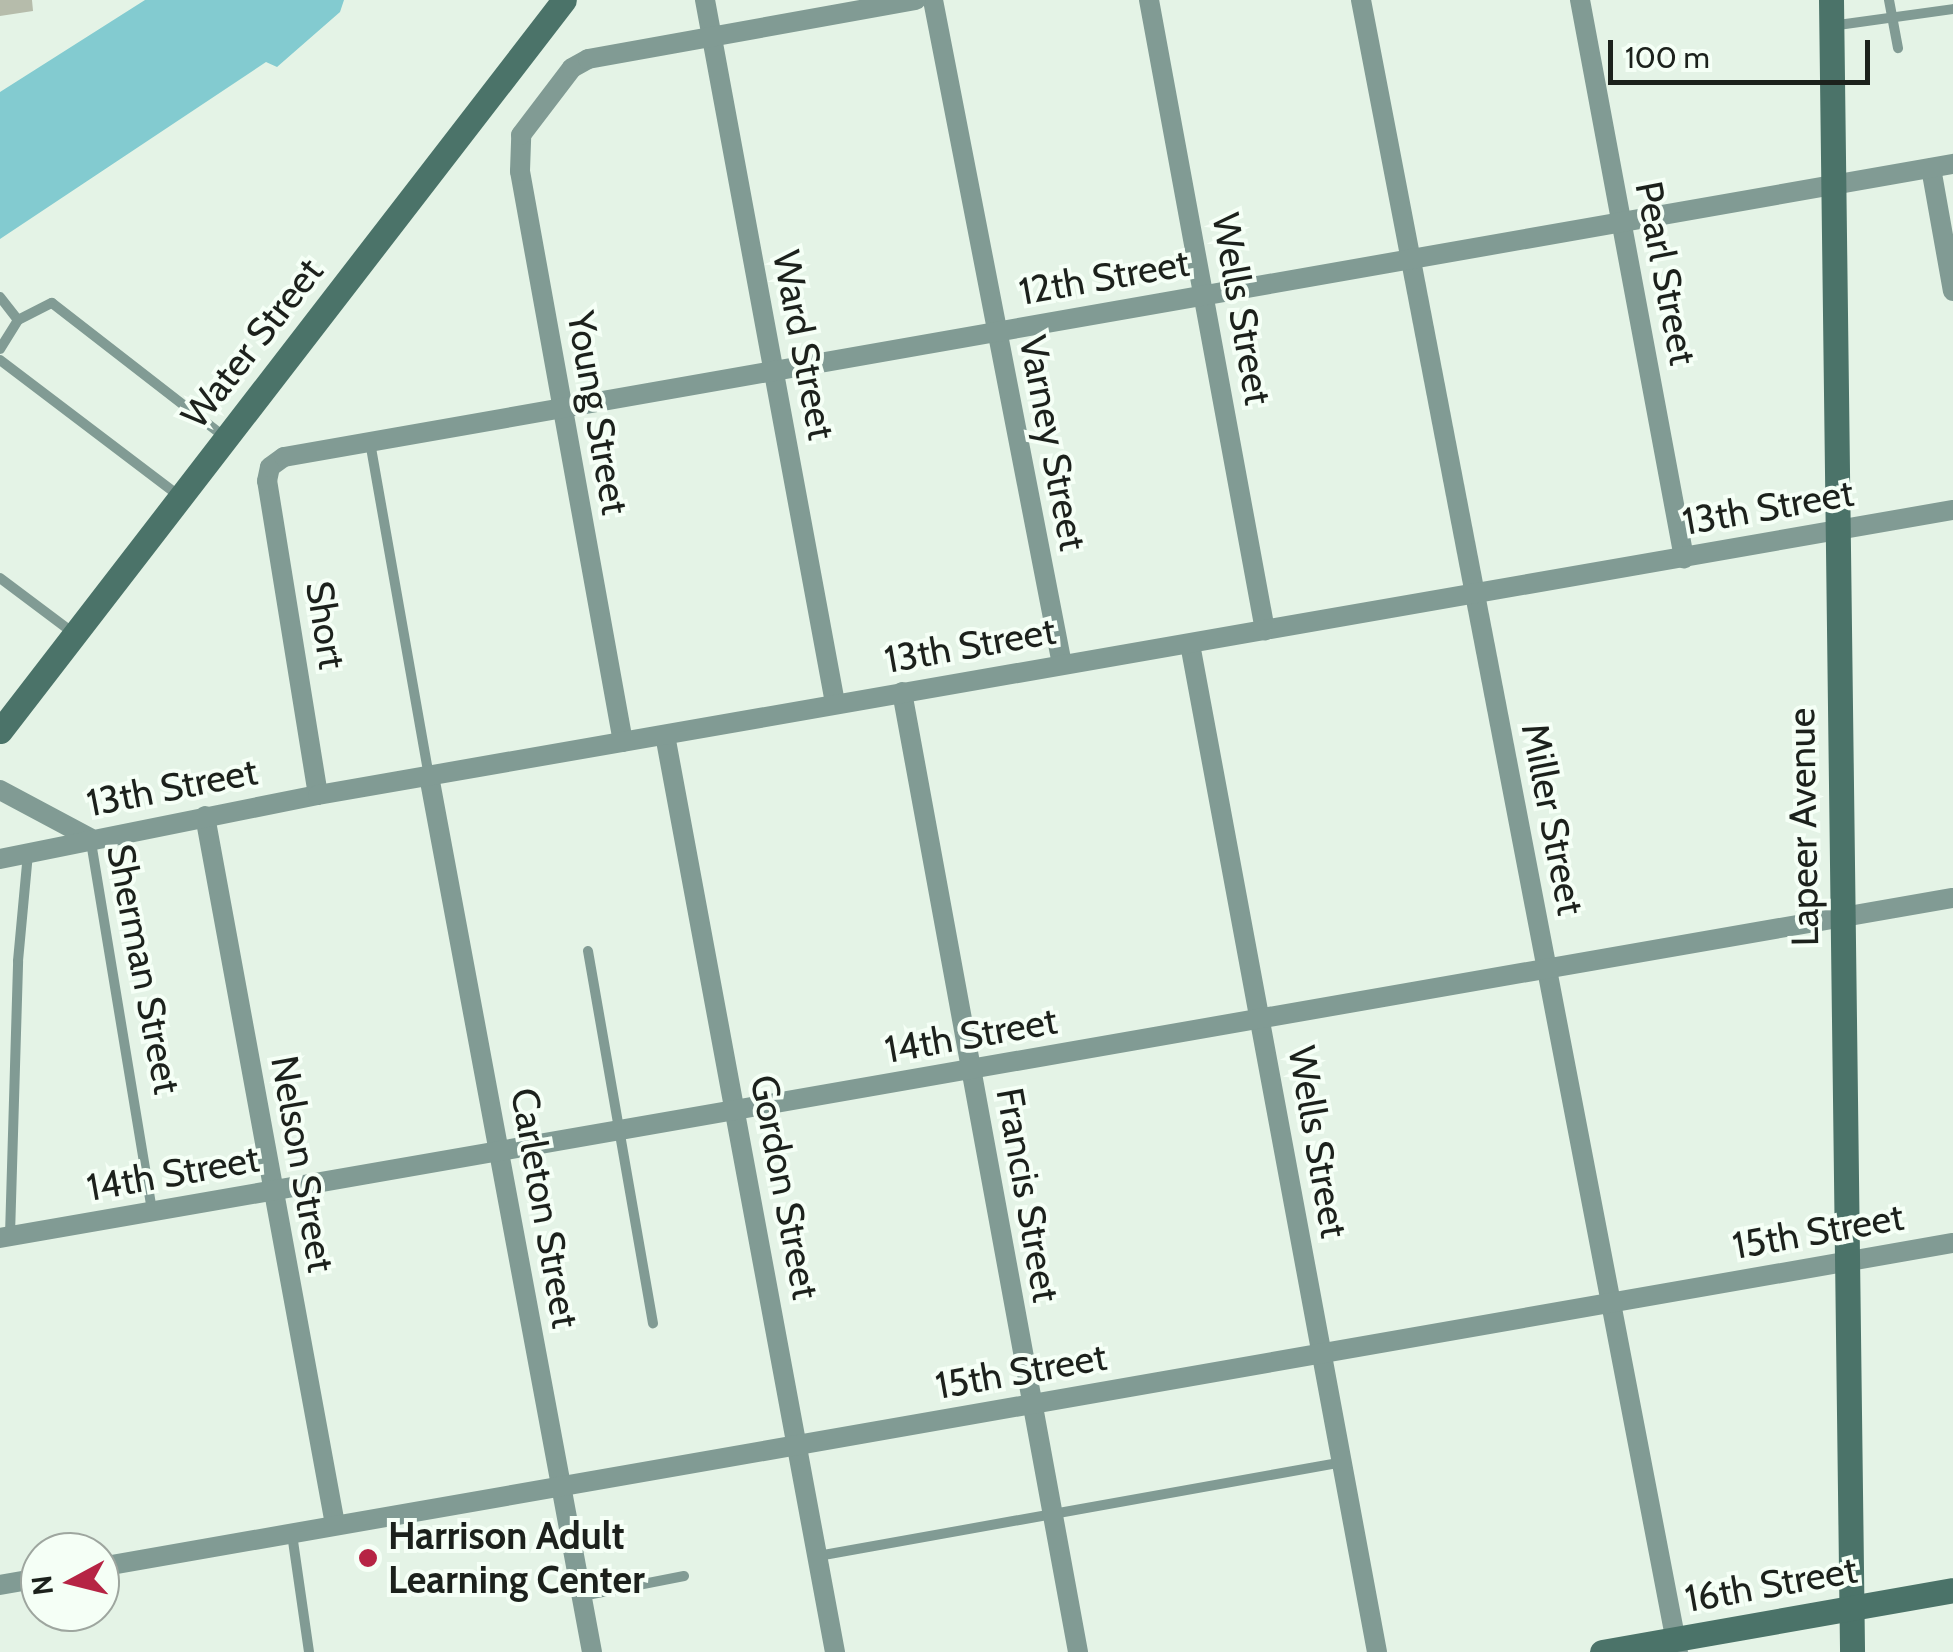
<!DOCTYPE html>
<html>
<head>
<meta charset="utf-8">
<style>
	body { margin:0 }
	#map { position:relative; width:1953px; height:1652px; overflow:hidden; background:#e4f3e6; font-family:Cabin,sans-serif }
	div>[style] { position:absolute }
	[style*='--x'] { left:calc(var(--x)*1px); top:calc(var(--y)*1px); width:calc(var(--w)*1px); rotate:calc(var(--a)*1deg) }
	.water>* { inset:0; background:#83cbd0 }
	.building>* { inset:0; background:#b6bcab }
	.lane>* { height:10px; margin:-5px; padding:0 5px; transform-origin:5px; border-radius:5px; background:#819b94 }
	.street>* { height:20px; margin:-10px; padding:0 10px; transform-origin:10px; border-radius:10px; background:#819b94 }
	.secondary>* { height:25px; margin:-12.5px; padding:0 12.5px; transform-origin:12.5px; border-radius:12.5px; background:#4b7369 }
	.dots>* { width:28px; height:28px; translate:-50% -50%; box-sizing:border-box; border:5px solid #f5fff6; border-radius:50% }
	span { translate:-50% -50%; white-space:nowrap; text-align:center; line-height:1.15; -webkit-text-stroke:8px #f5fff6; paint-order:stroke }
	.street-label { font-size:38px; color:#1c211c }
	.poi-label { font-size:38px; color:#1c211c; font-weight:700 }
	.left { translate:0 -50%; text-align:left }
	.north { position:absolute; left:20px; top:1532px; width:100px; height:100px; box-sizing:border-box; background:#f5fff6; border:2px solid #9ea69f; border-radius:50%; rotate:263deg; font-size:28px; font-weight:700; line-height:40px; text-align:center; color:#1c211c }
	.north::after { content:''; display:block; margin:auto; width:35px; height:45px; background:#b62444; clip-path:polygon(50% 0,100% 100%,50% 72%,0 100%) }
	.scale { position:absolute; left:1608px; top:40px; width:262px; height:45px; box-sizing:border-box; border:5px solid #1c211c; border-top:0; padding-left:12px; font-size:30px; line-height:35px; white-space:nowrap; color:#1c211c; -webkit-text-stroke:8px #f5fff6; paint-order:stroke }
</style>
</head>
<body>
<div id="map">
	<div class="water">
		<div style="clip-path:polygon(145px 0,344px 0,340px 12px,277px 67px,266px 62px,0 239px,0 92px)"></div>
	</div>
	<div class="building">
		<div style="clip-path:polygon(0 0,32px 0,33px 11px,0 16px)"></div>
	</div>
	<div class="lane">
		<div style="--x:1889;--y:0;--w:49;--a:79.4"></div>
		<div style="--x:1831;--y:26;--w:123;--a:-7.9"></div>
		<div style="--x:0;--y:297;--w:29;--a:52"></div>
		<div style="--x:0;--y:349;--w:34;--a:-58"></div>
		<div style="--x:18;--y:320;--w:38;--a:-27"></div>
		<div style="--x:52;--y:303;--w:220;--a:37.8"></div>
		<div style="--x:0;--y:360;--w:223;--a:37.2"></div>
		<div style="--x:370;--y:442;--w:338;--a:80"></div>
		<div style="--x:0;--y:578;--w:90;--a:36.9"></div>
		<div style="--x:91;--y:842;--w:374;--a:80.6"></div>
		<div style="--x:588;--y:951;--w:378;--a:80.1"></div>
		<div style="--x:10;--y:1235;--w:274;--a:-88.3"></div>
		<div style="--x:18;--y:961;--w:108;--a:-84.7"></div>
		<div style="--x:292;--y:1534;--w:119;--a:81.8"></div>
		<div style="--x:818;--y:1556;--w:533;--a:-10.15"></div>
		<div style="--x:582;--y:1596;--w:104;--a:-11.1"></div>
	</div>
	<div class="street">
		<div style="--x:705;--y:0;--w:715;--a:79.52"></div>
		<div style="--x:933;--y:0;--w:676;--a:79.01"></div>
		<div style="--x:1149;--y:0;--w:641;--a:79.57"></div>
		<div style="--x:1361;--y:0;--w:1682;--a:79.14"></div>
		<div style="--x:1580;--y:0;--w:568;--a:79.44"></div>
		<div style="--x:1931;--y:168;--w:125;--a:79.9"></div>
		<div style="--x:1190;--y:644;--w:1025;--a:79.49"></div>
		<div style="--x:902;--y:692;--w:976;--a:79.61"></div>
		<div style="--x:665;--y:735;--w:933;--a:79.5"></div>
		<div style="--x:623;--y:742;--w:580;--a:-100.23"></div>
		<div style="--x:520;--y:171;--w:36;--a:-88"></div>
		<div style="--x:521;--y:135;--w:84;--a:-52.7"></div>
		<div style="--x:572;--y:68;--w:18;--a:-29"></div>
		<div style="--x:588;--y:59;--w:333;--a:-10.2"></div>
		<div style="--x:429;--y:776;--w:891;--a:79.46"></div>
		<div style="--x:0;--y:790;--w:102;--a:28.1"></div>
		<div style="--x:318;--y:795;--w:318;--a:-99.2"></div>
		<div style="--x:267;--y:481;--w:14;--a:-78"></div>
		<div style="--x:270;--y:467;--w:17;--a:-36"></div>
		<div style="--x:284;--y:457;--w:1695;--a:-9.96"></div>
		<div style="--x:205;--y:816;--w:720;--a:79.6"></div>
		<div style="--x:0;--y:859;--w:324;--a:-11.4"></div>
		<div style="--x:318;--y:795;--w:1660;--a:-9.89"></div>
		<div style="--x:0;--y:1238;--w:1982;--a:-9.88"></div>
		<div style="--x:100;--y:1567;--w:1881;--a:-9.92"></div>
		<div style="--x:0;--y:1585;--w:41;--a:-9.9"></div>
	</div>
	<div class="secondary">
		<div style="--x:1831;--y:0;--w:1652;--a:89.27"></div>
		<div style="--x:0;--y:731;--w:923;--a:-52.35"></div>
		<div style="--x:1602;--y:1652;--w:356;--a:-10"></div>
	</div>
	<div class="dots">
		<div style="left:368px;top:1558px;background:#b62444"></div>
	</div>
	<div class="street-label">
		<span style="left:1666px;top:273px;rotate:79deg">Pearl Street</span>
		<span style="left:1104px;top:277px;rotate:-10deg">12th Street</span>
		<span style="left:1242px;top:309px;rotate:80deg">Wells Street</span>
		<span style="left:252px;top:343px;rotate:-52deg">Water Street</span>
		<span style="left:804px;top:345px;rotate:79deg">Ward Street</span>
		<span style="left:598px;top:413px;rotate:80deg">Young Street</span>
		<span style="left:1053px;top:443px;rotate:79deg">Varney Street</span>
		<span style="left:1768px;top:507px;rotate:-10deg">13th Street</span>
		<span style="left:326px;top:625px;rotate:81deg">Short</span>
		<span style="left:970px;top:645px;rotate:-10deg">13th Street</span>
		<span style="left:172px;top:787px;rotate:-11deg">13th Street</span>
		<span style="left:1553px;top:819px;rotate:79deg">Miller Street</span>
		<span style="left:1803px;top:827px;rotate:-91deg">Lapeer Avenue</span>
		<span style="left:144px;top:969px;rotate:79deg">Sherman Street</span>
		<span style="left:971px;top:1035px;rotate:-10deg">14th Street</span>
		<span style="left:1318px;top:1142px;rotate:80deg">Wells Street</span>
		<span style="left:303px;top:1164px;rotate:80deg">Nelson Street</span>
		<span style="left:173px;top:1173px;rotate:-10deg">14th Street</span>
		<span style="left:785px;top:1187px;rotate:79deg">Gordon Street</span>
		<span style="left:1028px;top:1195px;rotate:80deg">Francis Street</span>
		<span style="left:545px;top:1208px;rotate:80deg">Carleton Street</span>
		<span style="left:1818px;top:1231px;rotate:-10deg">15th Street</span>
		<span style="left:1021px;top:1371px;rotate:-10deg">15th Street</span>
		<span style="left:1771px;top:1584px;rotate:-10deg">16th Street</span>
	</div>
	<div class="poi-label">
		<span class="left" style="left:388px;top:1558px">Harrison Adult<br>Learning Center</span>
	</div>
	<div class="north">N</div>
	<div class="scale">100 m</div>
</div>
</body>
</html>
